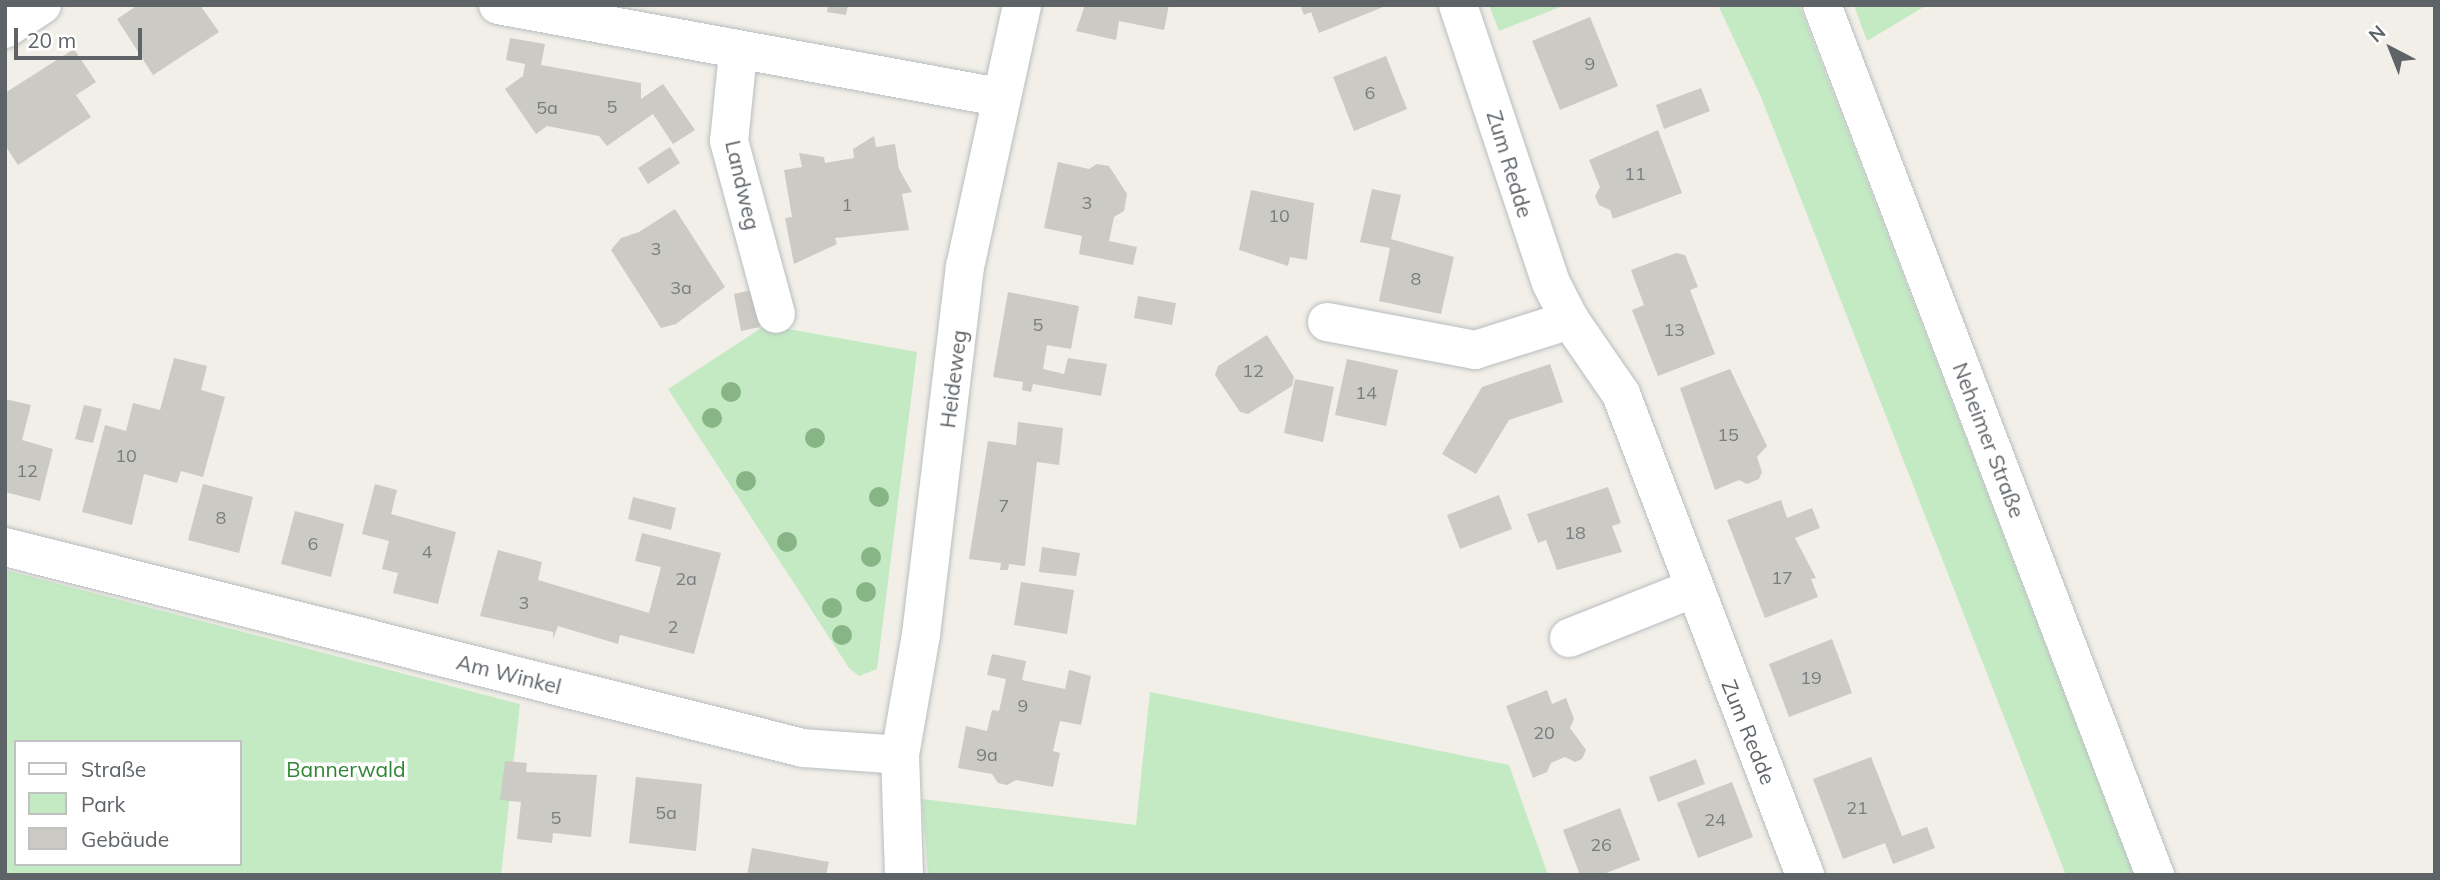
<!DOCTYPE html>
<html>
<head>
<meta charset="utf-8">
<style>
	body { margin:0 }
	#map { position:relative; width:2440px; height:880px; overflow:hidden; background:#f1efe7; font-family:Mulish,sans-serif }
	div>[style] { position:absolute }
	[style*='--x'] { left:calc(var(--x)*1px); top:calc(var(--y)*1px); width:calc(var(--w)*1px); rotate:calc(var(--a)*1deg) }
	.green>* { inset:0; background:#c3eac3 }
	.building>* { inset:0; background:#cccac4 }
	.roads { filter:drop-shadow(0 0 2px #b9bdc1) drop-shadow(0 0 2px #b9bdc1) }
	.street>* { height:38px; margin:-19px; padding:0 19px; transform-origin:19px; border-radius:19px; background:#fff }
	.secondary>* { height:38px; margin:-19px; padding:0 19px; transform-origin:19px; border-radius:19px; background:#fff }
	.trees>* { width:20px; height:20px; margin:-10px; border-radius:50%; background:#87b585 }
	span { translate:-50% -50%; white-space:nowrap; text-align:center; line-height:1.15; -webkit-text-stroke:7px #fff; paint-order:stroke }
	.number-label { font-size:18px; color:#7a7d7f }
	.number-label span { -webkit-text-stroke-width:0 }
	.street-label { font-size:21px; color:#5e6368 }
	.park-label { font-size:21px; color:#308534 }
	.frame { position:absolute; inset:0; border:7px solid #5e6368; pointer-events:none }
	.legend { position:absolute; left:14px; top:740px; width:228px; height:126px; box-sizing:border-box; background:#fff; border:2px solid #bfc1c3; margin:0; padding:9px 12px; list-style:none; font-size:21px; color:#5e6368 }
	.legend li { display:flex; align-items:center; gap:14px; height:35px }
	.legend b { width:35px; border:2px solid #bfc1c3 }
	.north { position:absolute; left:2356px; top:14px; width:70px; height:70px; -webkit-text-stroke:5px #fff; paint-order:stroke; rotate:318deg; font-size:19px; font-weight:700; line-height:28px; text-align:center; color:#5e6368 }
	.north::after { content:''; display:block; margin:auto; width:24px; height:32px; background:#5e6368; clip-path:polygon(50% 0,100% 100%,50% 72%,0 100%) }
	.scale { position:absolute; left:14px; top:28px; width:128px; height:32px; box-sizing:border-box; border:4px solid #5e6368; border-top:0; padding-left:9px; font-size:21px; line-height:24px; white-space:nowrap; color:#5e6368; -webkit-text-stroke:5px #fff; paint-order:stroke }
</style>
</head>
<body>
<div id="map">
	<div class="green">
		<div style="clip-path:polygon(1489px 5px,1565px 5px,1499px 31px)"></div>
		<div style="clip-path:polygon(1718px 5px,1799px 5px,2134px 875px,2066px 875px,1761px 97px)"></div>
		<div style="clip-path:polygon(1854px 5px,1927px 5px,1867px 41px)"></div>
		<div style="clip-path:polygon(766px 325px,917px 352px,877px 669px,859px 676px,849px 668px,668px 389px)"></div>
		<div style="clip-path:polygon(evenodd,5px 570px,520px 704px,501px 875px,5px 875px,5px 570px,16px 742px,240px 742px,240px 864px,16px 864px,16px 742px)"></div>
		<div style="clip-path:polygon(1150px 692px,1509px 765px,1548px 875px,928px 875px,922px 799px,1136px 825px)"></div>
	</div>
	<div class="building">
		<div style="clip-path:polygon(138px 5px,200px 5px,219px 32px,153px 75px,117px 19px)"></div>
		<div style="clip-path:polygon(828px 5px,848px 5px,846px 15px,827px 12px)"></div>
		<div style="clip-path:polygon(1085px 5px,1169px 5px,1164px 30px,1119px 21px,1116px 40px,1076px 31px)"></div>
		<div style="clip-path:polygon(1300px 5px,1388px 5px,1319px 33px,1311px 12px,1304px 15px)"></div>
		<div style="clip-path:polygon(1590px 17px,1618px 86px,1560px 110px,1532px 41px)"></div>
		<div style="clip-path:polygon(510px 38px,545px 44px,541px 65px,641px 83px,641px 99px,663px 84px,695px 130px,673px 144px,653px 114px,607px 146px,599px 136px,547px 126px,536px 134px,505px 89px,523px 76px,525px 64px,506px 60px)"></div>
		<div style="clip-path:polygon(74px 49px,96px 82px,76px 95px,91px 117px,18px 165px,5px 145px,5px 93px)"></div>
		<div style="clip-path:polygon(1386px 56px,1407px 109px,1354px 131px,1333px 77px)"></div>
		<div style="clip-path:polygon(1701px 88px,1710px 111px,1664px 129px,1656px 105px)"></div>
		<div style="clip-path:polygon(1658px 130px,1682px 193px,1613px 219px,1610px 210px,1599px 205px,1595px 196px,1600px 187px,1589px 160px)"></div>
		<div style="clip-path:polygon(874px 136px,876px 147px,895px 144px,899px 169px,912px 192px,902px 194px,909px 230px,835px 238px,837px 244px,794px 264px,785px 218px,792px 217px,784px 170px,802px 167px,799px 153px,824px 157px,825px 163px,854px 158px,853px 149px)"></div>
		<div style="clip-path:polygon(670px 147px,680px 163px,648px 184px,638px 168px)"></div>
		<div style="clip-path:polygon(1058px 162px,1089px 169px,1097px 164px,1109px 166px,1127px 194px,1124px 211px,1114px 217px,1109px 241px,1137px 247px,1133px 265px,1079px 254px,1082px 236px,1044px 228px)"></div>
		<div style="clip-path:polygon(1372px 189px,1401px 195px,1391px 239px,1454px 257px,1441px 314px,1379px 301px,1390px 248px,1360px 242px)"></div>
		<div style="clip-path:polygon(1251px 190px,1314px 203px,1307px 260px,1290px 257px,1288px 266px,1239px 250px)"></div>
		<div style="clip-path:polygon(675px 209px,725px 287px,676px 324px,661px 328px,611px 250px,621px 238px,639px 232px)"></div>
		<div style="clip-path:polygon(1676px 253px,1685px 255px,1698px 287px,1690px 290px,1715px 354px,1658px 376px,1632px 310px,1644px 305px,1631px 270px)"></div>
		<div style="clip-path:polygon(752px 290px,760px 327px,741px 331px,734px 294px)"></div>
		<div style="clip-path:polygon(1008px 292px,1079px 306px,1071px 349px,1047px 345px,1043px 369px,1064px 374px,1068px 358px,1107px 364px,1101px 396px,1033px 384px,1031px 392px,1022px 390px,1023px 382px,993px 377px)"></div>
		<div style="clip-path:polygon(1138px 296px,1176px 303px,1172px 325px,1134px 318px)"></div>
		<div style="clip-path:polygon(1267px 335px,1294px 377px,1292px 386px,1248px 414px,1240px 412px,1215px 375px,1218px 366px)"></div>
		<div style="clip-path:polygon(174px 358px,207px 366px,201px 390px,225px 397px,203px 477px,181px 471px,177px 483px,144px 474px,132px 525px,82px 512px,105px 425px,126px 431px,133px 403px,160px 410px)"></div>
		<div style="clip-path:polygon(1347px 359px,1398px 370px,1386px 426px,1335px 415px)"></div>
		<div style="clip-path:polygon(1550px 364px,1563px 402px,1509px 420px,1476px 474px,1442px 454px,1482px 387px)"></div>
		<div style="clip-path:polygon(1730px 369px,1767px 446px,1757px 457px,1762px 472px,1759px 479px,1747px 484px,1739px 480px,1715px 490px,1680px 388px)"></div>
		<div style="clip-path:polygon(1295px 379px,1334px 387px,1323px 442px,1284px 433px)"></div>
		<div style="clip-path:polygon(5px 399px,31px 405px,22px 440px,53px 449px,40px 501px,5px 492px)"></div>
		<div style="clip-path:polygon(84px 405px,102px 409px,93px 443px,75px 439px)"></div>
		<div style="clip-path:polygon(1018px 422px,1063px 428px,1059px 465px,1037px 462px,1025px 566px,1009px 564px,1008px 570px,1000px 570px,1001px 563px,969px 559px,988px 441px,1016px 445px)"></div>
		<div style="clip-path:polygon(203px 484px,253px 497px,239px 553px,188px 540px)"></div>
		<div style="clip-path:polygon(375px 484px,397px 490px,391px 514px,456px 532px,438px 604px,393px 593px,398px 573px,382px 569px,389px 541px,362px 534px)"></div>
		<div style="clip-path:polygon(1608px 487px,1621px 523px,1612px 526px,1622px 552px,1557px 570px,1546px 540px,1538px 543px,1527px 514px)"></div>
		<div style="clip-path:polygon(1499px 495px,1512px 529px,1460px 549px,1447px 515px)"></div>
		<div style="clip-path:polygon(633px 497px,676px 508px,671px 530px,628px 519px)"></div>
		<div style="clip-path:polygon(1781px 500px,1787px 518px,1812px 508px,1820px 528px,1795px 538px,1816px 578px,1811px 579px,1818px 597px,1765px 618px,1727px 520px)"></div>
		<div style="clip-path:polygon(295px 511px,344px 524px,331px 577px,281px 564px)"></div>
		<div style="clip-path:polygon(642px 533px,721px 553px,694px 654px,620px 635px,618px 644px,558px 626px,553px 639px,553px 632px,480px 616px,498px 550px,542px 562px,538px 580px,649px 613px,661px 567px,635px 561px)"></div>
		<div style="clip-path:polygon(1042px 547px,1080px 553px,1076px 576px,1039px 572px)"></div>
		<div style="clip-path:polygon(1021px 582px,1074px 590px,1067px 634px,1014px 625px)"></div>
		<div style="clip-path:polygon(1832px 639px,1852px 693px,1789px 717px,1769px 664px)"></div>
		<div style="clip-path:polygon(992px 654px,1026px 661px,1022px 680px,1065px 689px,1069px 670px,1091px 676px,1081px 725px,1060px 721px,1053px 751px,1060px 753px,1053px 787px,1016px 780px,1007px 785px,998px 783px,992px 774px,958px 768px,966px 726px,987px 731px,992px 710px,999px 711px,1006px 679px,987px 675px)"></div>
		<div style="clip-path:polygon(1547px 690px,1552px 704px,1566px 698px,1574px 719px,1570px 728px,1586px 750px,1582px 759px,1575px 762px,1565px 757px,1551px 763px,1547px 772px,1533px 778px,1506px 706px)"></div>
		<div style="clip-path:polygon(1871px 757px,1902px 836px,1927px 827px,1935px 848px,1893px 864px,1885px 843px,1843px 859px,1813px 779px)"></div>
		<div style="clip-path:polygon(1696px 759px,1705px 784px,1658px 802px,1649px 777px)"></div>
		<div style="clip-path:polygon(505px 761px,527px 763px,526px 772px,597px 775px,591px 837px,553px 833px,552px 843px,517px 839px,521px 802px,500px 800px)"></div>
		<div style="clip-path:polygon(636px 777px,702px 784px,696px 851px,629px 843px)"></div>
		<div style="clip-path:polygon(1732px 782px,1753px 837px,1698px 858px,1677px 803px)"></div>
		<div style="clip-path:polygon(1620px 808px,1640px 860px,1601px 875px,1580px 875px,1563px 830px)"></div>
		<div style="clip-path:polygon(752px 848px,829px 862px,826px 875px,747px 875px)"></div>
	</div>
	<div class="roads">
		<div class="street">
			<div style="--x:498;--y:5;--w:509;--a:10.41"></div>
			<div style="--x:1458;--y:5;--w:293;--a:71.5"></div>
			<div style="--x:1551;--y:283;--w:42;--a:62.8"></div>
			<div style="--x:1570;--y:320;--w:90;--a:55.4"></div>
			<div style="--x:1621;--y:394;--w:515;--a:69.07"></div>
			<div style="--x:5;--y:29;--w:44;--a:-33"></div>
			<div style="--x:738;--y:53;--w:88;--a:95.8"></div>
			<div style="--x:729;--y:141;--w:179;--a:74.8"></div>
			<div style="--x:1327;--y:322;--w:151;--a:10.7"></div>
			<div style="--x:1475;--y:350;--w:100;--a:-17.5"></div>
			<div style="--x:5;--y:547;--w:823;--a:14.14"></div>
			<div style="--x:803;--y:748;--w:97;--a:4.1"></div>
			<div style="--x:1569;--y:638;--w:132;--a:-21.7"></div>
			<div style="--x:904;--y:875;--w:120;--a:-91.9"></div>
			<div style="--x:900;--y:755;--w:122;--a:-80.1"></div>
			<div style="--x:921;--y:635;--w:371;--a:-83.2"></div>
			<div style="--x:965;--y:267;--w:268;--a:-77.7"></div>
		</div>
		<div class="secondary">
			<div style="--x:1822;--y:5;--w:932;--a:69.06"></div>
		</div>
	</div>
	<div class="trees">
		<div style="left:731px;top:392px"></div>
		<div style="left:712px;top:418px"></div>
		<div style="left:815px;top:438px"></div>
		<div style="left:746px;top:481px"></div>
		<div style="left:879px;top:497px"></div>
		<div style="left:787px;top:542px"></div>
		<div style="left:871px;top:557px"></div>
		<div style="left:866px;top:592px"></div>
		<div style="left:832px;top:608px"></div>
		<div style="left:842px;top:635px"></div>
	</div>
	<div class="number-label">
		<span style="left:1590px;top:64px">9</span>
		<span style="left:1370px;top:93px">6</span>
		<span style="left:612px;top:107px">5</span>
		<span style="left:547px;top:108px">5a</span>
		<span style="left:1635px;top:174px">11</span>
		<span style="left:1087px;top:203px">3</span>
		<span style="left:847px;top:205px">1</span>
		<span style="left:1279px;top:216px">10</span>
		<span style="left:656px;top:249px">3</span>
		<span style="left:1416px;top:279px">8</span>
		<span style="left:681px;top:288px">3a</span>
		<span style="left:1038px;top:325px">5</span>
		<span style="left:1674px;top:330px">13</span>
		<span style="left:1253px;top:371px">12</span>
		<span style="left:1366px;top:393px">14</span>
		<span style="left:1728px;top:435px">15</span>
		<span style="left:126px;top:456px">10</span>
		<span style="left:27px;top:471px">12</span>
		<span style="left:1004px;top:506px">7</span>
		<span style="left:221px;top:518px">8</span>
		<span style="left:1575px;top:533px">18</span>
		<span style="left:313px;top:544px">6</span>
		<span style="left:427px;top:552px">4</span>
		<span style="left:1782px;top:578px">17</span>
		<span style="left:686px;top:579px">2a</span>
		<span style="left:524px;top:603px">3</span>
		<span style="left:673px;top:627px">2</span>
		<span style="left:1811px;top:678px">19</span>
		<span style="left:1023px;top:706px">9</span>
		<span style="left:1544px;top:733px">20</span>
		<span style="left:987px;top:755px">9a</span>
		<span style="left:1857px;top:808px">21</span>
		<span style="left:666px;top:813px">5a</span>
		<span style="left:556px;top:818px">5</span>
		<span style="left:1715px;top:820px">24</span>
		<span style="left:1601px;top:845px">26</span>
	</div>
	<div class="street-label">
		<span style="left:1510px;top:164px;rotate:73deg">Zum Redde</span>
		<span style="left:743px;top:185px;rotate:77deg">Landweg</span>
		<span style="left:953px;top:379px;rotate:-83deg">Heideweg</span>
		<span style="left:1989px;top:440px;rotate:69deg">Neheimer Straße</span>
		<span style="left:509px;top:674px;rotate:14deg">Am Winkel</span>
		<span style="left:1749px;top:732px;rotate:68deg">Zum Redde</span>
	</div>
	<div class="park-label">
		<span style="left:346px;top:769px">Bannerwald</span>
	</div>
	<div class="frame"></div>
	<ul class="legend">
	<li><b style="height:9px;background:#fff"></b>Straße</li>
	<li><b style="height:19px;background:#c3eac3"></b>Park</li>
	<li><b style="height:19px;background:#cccac4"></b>Gebäude</li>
	</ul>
	<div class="north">N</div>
	<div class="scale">20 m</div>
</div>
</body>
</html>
